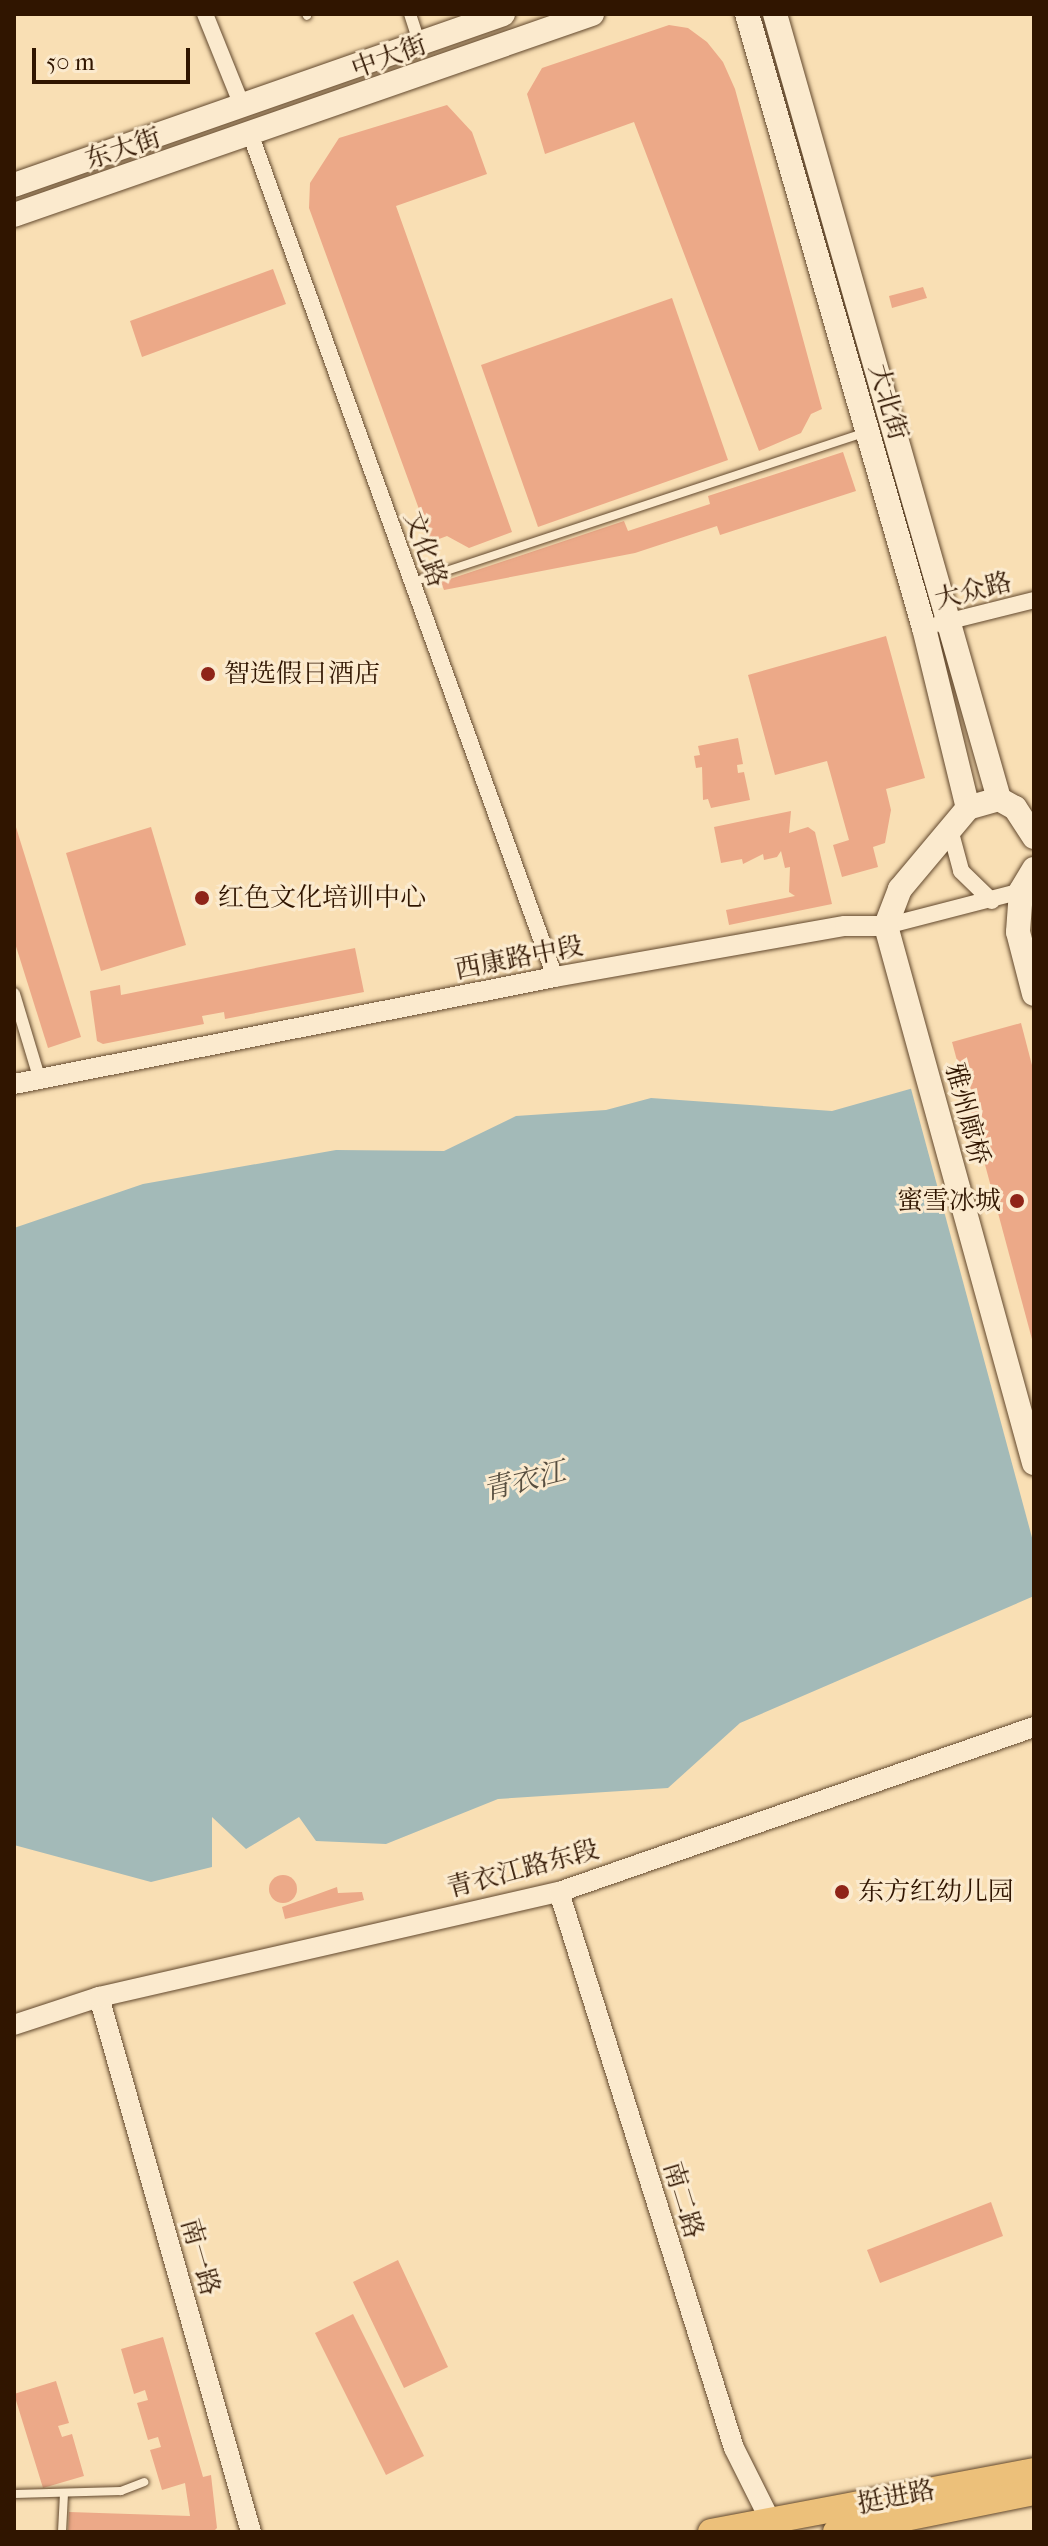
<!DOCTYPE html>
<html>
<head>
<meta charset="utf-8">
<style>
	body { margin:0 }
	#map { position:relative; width:1048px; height:2546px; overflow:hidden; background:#f9dfb4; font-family:"IM FELL French Canon","Noto Serif SC",serif }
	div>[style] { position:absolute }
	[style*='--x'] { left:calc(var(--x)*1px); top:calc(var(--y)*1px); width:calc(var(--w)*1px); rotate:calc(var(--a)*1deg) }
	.water>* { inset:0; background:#a3bab8 }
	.pier>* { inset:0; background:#f9dfb4 }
	.building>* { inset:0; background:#eca988 }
	.round { border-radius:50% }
	.roads { filter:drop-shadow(0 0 2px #62482d) drop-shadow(0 0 2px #62482d) }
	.service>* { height:8px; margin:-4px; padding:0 4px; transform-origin:4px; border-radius:4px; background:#fbeace }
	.pedestrian>* { height:12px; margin:-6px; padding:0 6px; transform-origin:6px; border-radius:6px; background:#fbeace }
	.minor>* { height:16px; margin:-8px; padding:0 8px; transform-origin:8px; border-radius:8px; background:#fbeace }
	.tertiary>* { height:20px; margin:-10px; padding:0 10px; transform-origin:10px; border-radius:10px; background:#fbeace }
	.secondary>* { height:24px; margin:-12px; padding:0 12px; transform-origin:12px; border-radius:12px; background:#fbeace }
	.primary>* { height:26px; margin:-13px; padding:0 13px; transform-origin:13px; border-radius:13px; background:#ecc07a }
	.dots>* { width:22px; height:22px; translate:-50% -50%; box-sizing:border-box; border:4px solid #fbeace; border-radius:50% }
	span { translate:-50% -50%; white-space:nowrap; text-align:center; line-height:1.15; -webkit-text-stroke:6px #fbeace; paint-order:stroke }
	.street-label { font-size:26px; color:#301500 }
	.poi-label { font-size:26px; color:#301500 }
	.left { translate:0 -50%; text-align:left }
	.right { translate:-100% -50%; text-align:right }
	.water-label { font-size:28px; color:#584f40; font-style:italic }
	.frame { position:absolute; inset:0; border:16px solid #301500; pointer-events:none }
	.scale { position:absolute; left:32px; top:48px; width:158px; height:36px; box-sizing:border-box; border:4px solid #301500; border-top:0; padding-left:10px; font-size:24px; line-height:28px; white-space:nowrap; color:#301500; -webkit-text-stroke:6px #fbeace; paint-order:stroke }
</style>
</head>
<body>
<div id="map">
	<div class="water">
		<div style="clip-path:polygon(1034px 1054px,1034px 1596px,740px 1723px,668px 1788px,498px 1799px,386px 1844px,316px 1841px,299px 1817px,246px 1849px,212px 1817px,212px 1867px,151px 1882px,14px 1845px,14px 1228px,143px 1184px,336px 1150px,444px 1151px,516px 1116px,606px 1110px,651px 1098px,832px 1111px)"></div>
	</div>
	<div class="pier">
		<div style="clip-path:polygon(1034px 1050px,1034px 1545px,910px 1085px)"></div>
	</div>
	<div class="building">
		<div style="clip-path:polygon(669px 25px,688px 28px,707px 42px,723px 62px,735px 89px,822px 409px,811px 414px,801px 433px,759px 451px,634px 122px,545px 154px,527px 94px,542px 68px)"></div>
		<div style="clip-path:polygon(447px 105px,472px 132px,487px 174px,396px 206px,512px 532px,469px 548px,447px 536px,431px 542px,309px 208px,310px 183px,339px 138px)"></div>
		<div style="clip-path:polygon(273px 269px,286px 304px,142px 357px,130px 321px)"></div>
		<div style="clip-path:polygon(923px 287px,927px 298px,892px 308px,889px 296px)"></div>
		<div style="clip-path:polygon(672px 298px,728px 460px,538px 527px,481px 365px)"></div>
		<div style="clip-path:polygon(843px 452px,856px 491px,720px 535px,717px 526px,635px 553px,444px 590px,441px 582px,624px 521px,628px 531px,710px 504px,708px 496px)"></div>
		<div style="clip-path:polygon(886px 636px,925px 778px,886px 789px,891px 810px,885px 843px,873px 847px,878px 867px,842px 877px,833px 845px,849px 840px,827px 761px,775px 775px,748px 675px)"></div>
		<div style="clip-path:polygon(738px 738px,743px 764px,737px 765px,738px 773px,744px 772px,750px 800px,711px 808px,708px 799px,703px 800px,702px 767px,696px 768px,694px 756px,700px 755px,698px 746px)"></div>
		<div style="clip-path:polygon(791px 811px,789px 833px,808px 827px,815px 832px,832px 904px,729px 925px,726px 910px,795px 896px,789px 892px,790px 867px,785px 868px,781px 851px,777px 857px,764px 860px,763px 854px,743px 864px,742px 859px,721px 863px,714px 827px)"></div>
		<div style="clip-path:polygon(15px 824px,81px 1037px,48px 1048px,14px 940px)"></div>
		<div style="clip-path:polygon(151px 827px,186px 945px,101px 971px,66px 853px)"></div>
		<div style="clip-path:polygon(355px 948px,364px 992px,225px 1019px,224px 1012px,202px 1016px,204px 1024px,103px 1044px,97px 1041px,90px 991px,120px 985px,121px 995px)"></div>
		<div style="clip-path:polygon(1021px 1023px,1034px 1073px,1033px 1343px,952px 1042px)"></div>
		<div class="round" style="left:269px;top:1875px;width:28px;height:28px"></div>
		<div style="clip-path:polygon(337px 1887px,338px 1893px,362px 1892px,364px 1900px,285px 1919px,282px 1907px)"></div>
		<div style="clip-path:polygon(991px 2202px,1003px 2236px,880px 2283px,867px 2250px)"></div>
		<div style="clip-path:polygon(398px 2260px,448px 2367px,404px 2388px,353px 2282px)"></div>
		<div style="clip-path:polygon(353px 2314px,424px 2456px,386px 2475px,315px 2333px)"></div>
		<div style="clip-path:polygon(163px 2337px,203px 2477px,211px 2475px,217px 2528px,213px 2532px,68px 2532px,69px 2512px,190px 2516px,185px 2483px,162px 2490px,150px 2450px,161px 2447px,158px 2437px,148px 2440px,137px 2403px,148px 2400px,145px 2390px,134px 2394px,121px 2349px)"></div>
		<div style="clip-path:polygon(56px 2381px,69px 2423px,58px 2426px,62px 2437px,72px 2434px,84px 2476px,43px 2488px,14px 2394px)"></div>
	</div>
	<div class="roads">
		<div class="service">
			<div style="--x:306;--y:14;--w:2;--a:63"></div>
			<div style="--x:413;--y:582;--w:474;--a:-18.3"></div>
			<div style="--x:14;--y:2494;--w:107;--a:-1.6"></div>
			<div style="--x:121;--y:2491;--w:25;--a:-21"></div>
			<div style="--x:62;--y:2532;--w:39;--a:-87"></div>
		</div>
		<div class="pedestrian">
			<div style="--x:410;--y:14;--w:33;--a:72"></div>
			<div style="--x:14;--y:994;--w:90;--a:73.2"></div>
		</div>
		<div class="minor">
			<div style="--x:205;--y:14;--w:101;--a:68"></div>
			<div style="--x:251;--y:136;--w:894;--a:70.13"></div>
			<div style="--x:938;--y:624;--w:99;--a:-14"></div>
			<div style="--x:951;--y:833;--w:39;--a:75"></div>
			<div style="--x:961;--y:871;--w:43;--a:44.1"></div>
			<div style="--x:886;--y:926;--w:148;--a:-14.5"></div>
		</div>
		<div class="tertiary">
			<div style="--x:14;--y:1084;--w:551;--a:-11.19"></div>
			<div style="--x:555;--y:977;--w:294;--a:-10"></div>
			<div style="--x:845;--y:926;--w:41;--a:0"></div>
			<div style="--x:559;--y:1892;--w:583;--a:72.53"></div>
			<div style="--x:734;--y:2448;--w:80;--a:63.4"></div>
			<div style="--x:99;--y:1997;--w:556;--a:74.14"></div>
			<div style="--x:14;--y:2025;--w:89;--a:-18.2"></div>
			<div style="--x:99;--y:1997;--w:472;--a:-12.9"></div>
			<div style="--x:559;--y:1892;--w:503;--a:-19.16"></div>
		</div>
		<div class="secondary">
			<div style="--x:747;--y:14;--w:639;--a:73.92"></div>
			<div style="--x:924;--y:628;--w:185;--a:76.3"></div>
			<div style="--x:775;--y:14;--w:816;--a:74.07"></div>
			<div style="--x:14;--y:185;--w:518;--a:-19.27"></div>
			<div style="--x:14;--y:215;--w:612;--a:-19.18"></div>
			<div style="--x:1034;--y:837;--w:35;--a:-123"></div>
			<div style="--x:1015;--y:808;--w:18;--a:-151"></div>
			<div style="--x:999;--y:799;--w:32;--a:164"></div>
			<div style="--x:968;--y:808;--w:106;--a:130"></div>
			<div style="--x:900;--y:889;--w:40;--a:111"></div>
			<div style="--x:886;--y:926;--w:557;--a:74.59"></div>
			<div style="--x:1034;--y:869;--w:26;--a:121"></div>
			<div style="--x:1021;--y:891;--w:41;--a:94.2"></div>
			<div style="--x:1018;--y:932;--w:64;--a:75.5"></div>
		</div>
		<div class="primary">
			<div style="--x:711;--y:2532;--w:329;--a:-10.7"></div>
			<div style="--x:836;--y:2532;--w:202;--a:-11.4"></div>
		</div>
	</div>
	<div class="dots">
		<div style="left:208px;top:674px;background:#8f2418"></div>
		<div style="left:202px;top:898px;background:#8f2418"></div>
		<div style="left:1017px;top:1201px;background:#8f2418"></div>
		<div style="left:842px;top:1892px;background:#8f2418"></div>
	</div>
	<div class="street-label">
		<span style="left:389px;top:57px;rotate:-20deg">中大街</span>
		<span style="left:123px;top:149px;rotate:-18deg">东大街</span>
		<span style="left:888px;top:402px;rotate:74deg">大北街</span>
		<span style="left:425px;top:549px;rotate:70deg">文化路</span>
		<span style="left:973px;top:591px;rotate:-14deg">大众路</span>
		<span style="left:519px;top:958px;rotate:-11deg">西康路中段</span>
		<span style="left:967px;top:1114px;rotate:75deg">雅州廊桥</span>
		<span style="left:523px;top:1869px;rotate:-15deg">青衣江路东段</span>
		<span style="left:683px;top:2200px;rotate:73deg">南二路</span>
		<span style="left:200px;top:2257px;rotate:74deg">南一路</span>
		<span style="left:896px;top:2497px;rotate:-11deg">挺进路</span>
	</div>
	<div class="poi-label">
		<span class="left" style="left:224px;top:674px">智选假日酒店</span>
		<span class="left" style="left:218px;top:898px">红色文化培训中心</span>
		<span class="right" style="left:1001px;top:1201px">蜜雪冰城</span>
		<span class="left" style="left:858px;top:1892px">东方红幼儿园</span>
	</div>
	<div class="water-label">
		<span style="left:524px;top:1481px;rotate:-14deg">青衣江</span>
	</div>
	<div class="frame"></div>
	<div class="scale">50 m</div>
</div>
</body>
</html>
